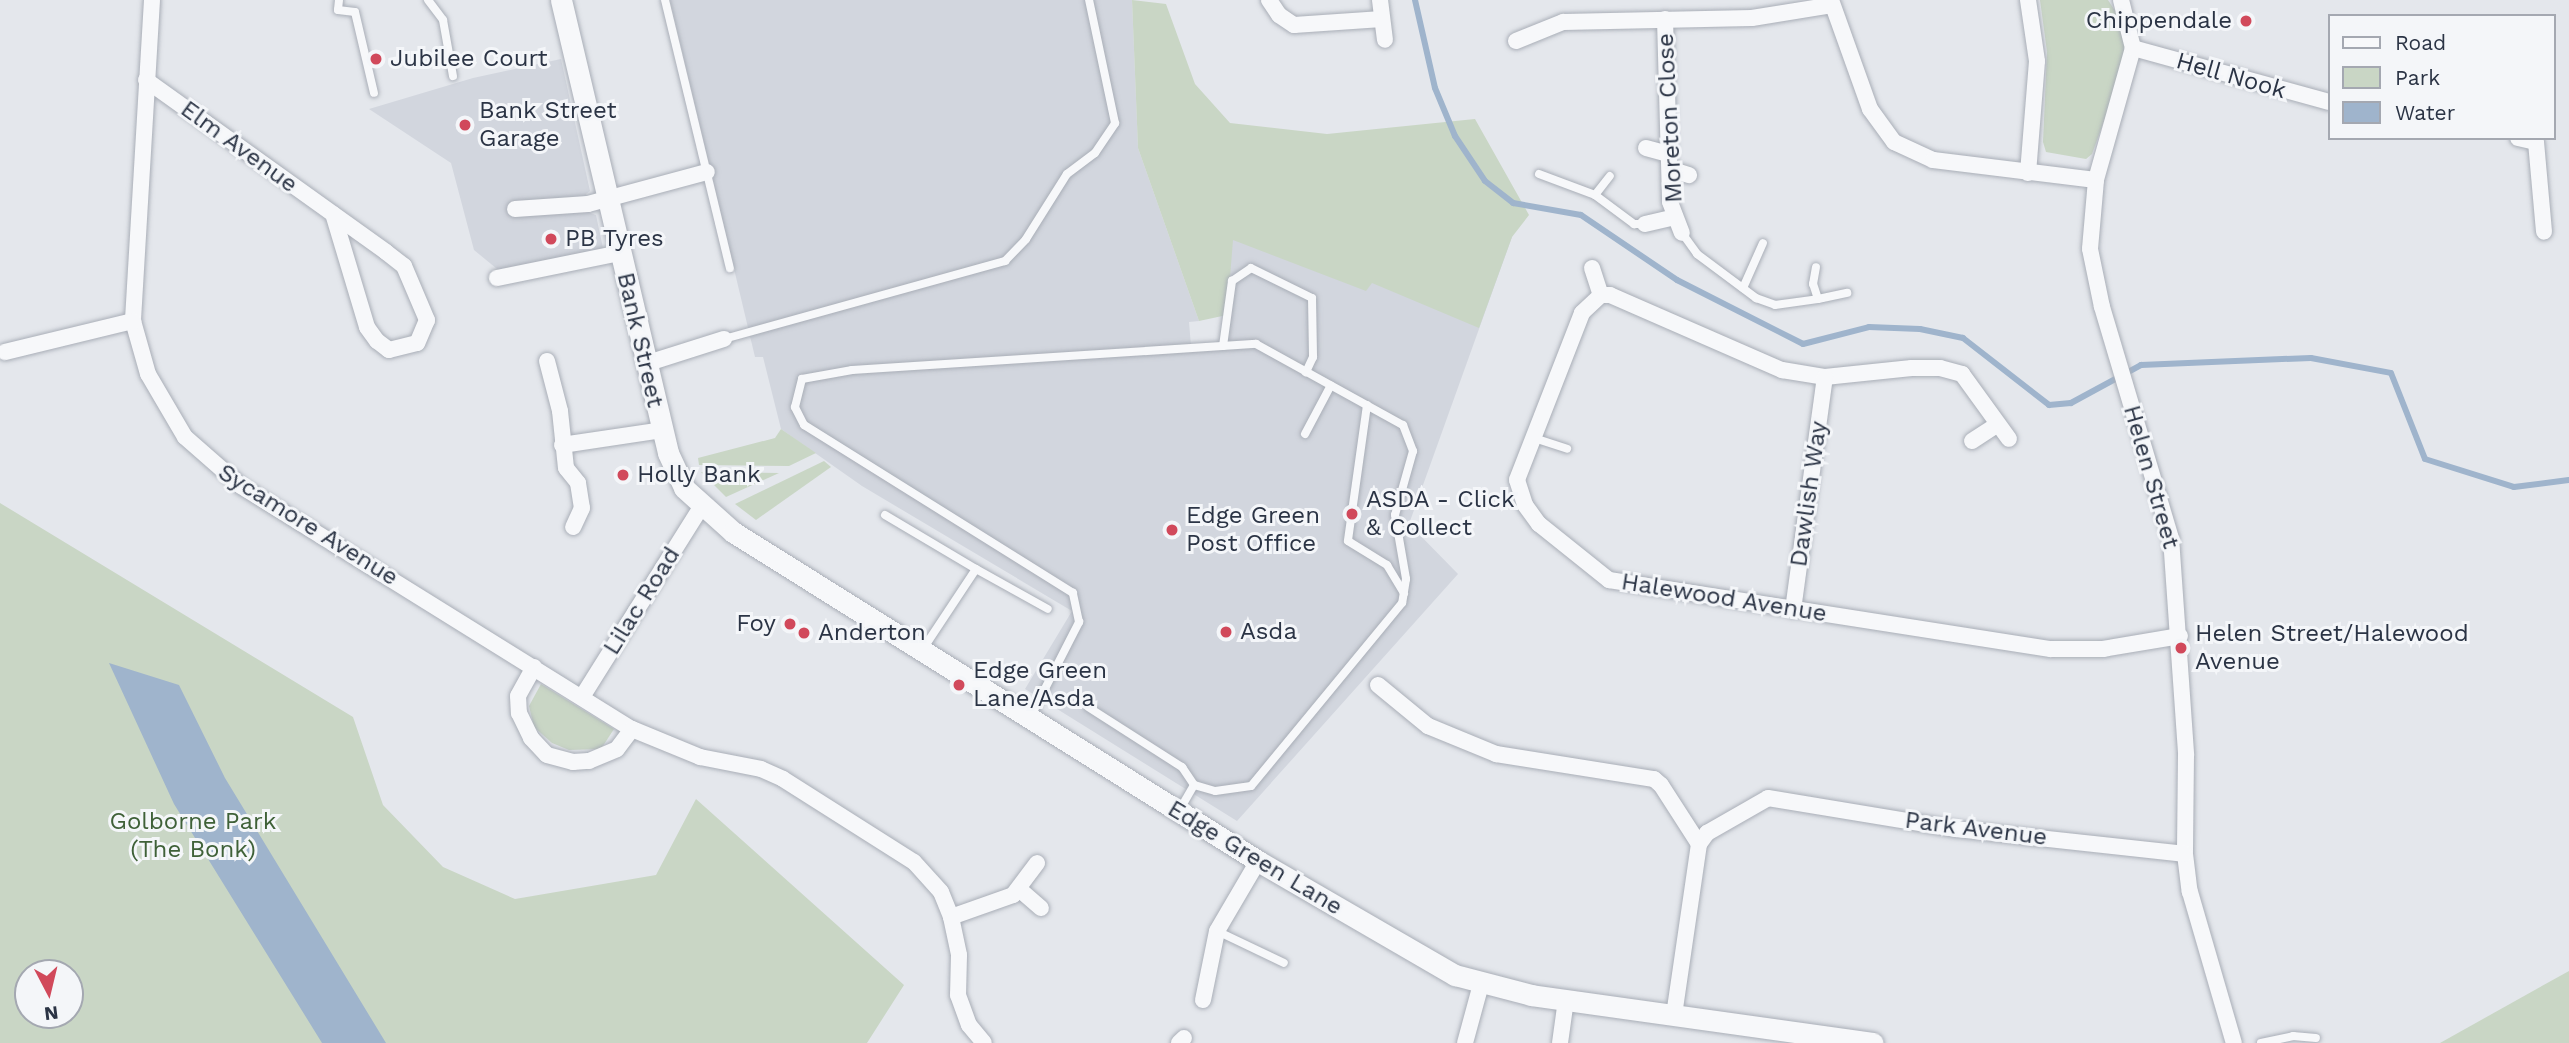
<!DOCTYPE html>
<html>
<head>
<meta charset="utf-8">
<style>
	body { margin:0 }
	#map { position:relative; width:2569px; height:1043px; overflow:hidden; background:#e4e7ec; font-family:"Work Sans",sans-serif }
	div>[style] { position:absolute }
	[style*='--x'] { left:calc(var(--x)*1px); top:calc(var(--y)*1px); width:calc(var(--w)*1px); rotate:calc(var(--a)*1deg) }
	.built>* { inset:0; background:#d2d6de }
	.green>* { inset:0; background:#c9d6c5 }
	.water>* { inset:0; background:#9fb4cc }
	.stream>* { height:6px; margin:-3px; padding:0 3px; transform-origin:3px; border-radius:3px; background:#9fb4cc }
	.roads { filter:drop-shadow(0 0 2px #a9aeb7) drop-shadow(0 0 2px #a9aeb7) }
	.service>* { height:8px; margin:-4px; padding:0 4px; transform-origin:4px; border-radius:4px; background:#f7f8fa }
	.minor>* { height:16px; margin:-8px; padding:0 8px; transform-origin:8px; border-radius:8px; background:#f7f8fa }
	.tertiary>* { height:21px; margin:-10.5px; padding:0 10.5px; transform-origin:10.5px; border-radius:10.5px; background:#f7f8fa }
	.dots>* { width:19px; height:19px; translate:-50% -50%; box-sizing:border-box; border:4px solid #f4f6f9; border-radius:50% }
	span { translate:-50% -50%; white-space:nowrap; text-align:center; line-height:1.15; -webkit-text-stroke:6px #f4f6f9; paint-order:stroke }
	.poi-label { font-size:24px; color:#2b3445 }
	.right { translate:-100% -50%; text-align:right }
	.left { translate:0 -50%; text-align:left }
	.street-label { font-size:24px; color:#2b3445 }
	.park-label { font-size:24px; color:#3f6138 }
	.legend { position:absolute; left:2328px; top:14px; width:228px; height:126px; box-sizing:border-box; background:#f4f6f9; border:2px solid #a4a8b1; margin:0; padding:9px 12px; list-style:none; font-size:21px; color:#2b3445 }
	.legend li { display:flex; align-items:center; gap:14px; height:35px }
	.legend b { width:35px; border:2px solid #a4a8b1 }
	.north { position:absolute; left:14px; top:959px; width:70px; height:70px; box-sizing:border-box; background:#f4f6f9; border:2px solid #a4a8b1; border-radius:50%; rotate:173deg; font-size:19px; font-weight:700; line-height:28px; text-align:center; color:#2b3445 }
	.north::after { content:''; display:block; margin:auto; width:24px; height:32px; background:#d1495b; clip-path:polygon(50% 0,100% 100%,50% 72%,0 100%) }
</style>
</head>
<body>
<div id="map">
	<div class="built">
		<div style="clip-path:polygon(670px 0,1132px 0,1138px 148px,1199px 321px,1189px 322px,1191px 346px,1223px 345px,1238px 161px,1512px 237px,1409px 524px,1458px 574px,1237px 821px,1025px 689px,1072px 611px,862px 486px,781px 429px,763px 357px,755px 357px)"></div>
		<div style="clip-path:polygon(561px 59px,590px 191px,586px 194px,590px 213px,596px 215px,603px 248px,502px 273px,474px 250px,451px 163px,369px 109px,473px 78px)"></div>
	</div>
	<div class="green">
		<div style="clip-path:polygon(1132px 0,1166px 4px,1195px 84px,1230px 123px,1327px 134px,1475px 119px,1529px 215px,1512px 237px,1479px 328px,1372px 283px,1366px 291px,1233px 240px,1227px 315px,1199px 321px,1138px 148px)"></div>
		<div style="clip-path:polygon(2040px 0,2108px 0,2119px 17px,2126px 50px,2120px 77px,2092px 154px,2086px 159px,2046px 152px,2043px 142px,2047px 52px)"></div>
		<div style="clip-path:polygon(781px 429px,816px 453px,789px 466px,699px 465px,698px 458px,775px 438px)"></div>
		<div style="clip-path:polygon(824px 461px,831px 467px,756px 520px,735px 504px)"></div>
		<div style="clip-path:polygon(701px 472px,779px 473px,726px 497px)"></div>
		<div style="clip-path:polygon(evenodd,0 503px,353px 717px,383px 805px,443px 867px,515px 899px,656px 875px,696px 799px,904px 985px,867px 1043px,0 1043px,0 503px,28px 973px,70px 973px,70px 1015px,28px 1015px,28px 973px)"></div>
		<div style="clip-path:polygon(541px 684px,614px 729px,601px 749px,569px 750px,552px 743px,534px 727px,529px 706px)"></div>
		<div style="clip-path:polygon(2569px 971px,2569px 1043px,2440px 1043px,2533px 991px)"></div>
	</div>
	<div class="water">
		<div style="clip-path:polygon(109px 663px,179px 685px,225px 778px,386px 1043px,322px 1043px,174px 804px)"></div>
	</div>
	<div class="stream">
		<div style="--x:1415;--y:0;--w:90;--a:77.2"></div>
		<div style="--x:1435;--y:88;--w:52;--a:67.4"></div>
		<div style="--x:1455;--y:136;--w:54;--a:56.3"></div>
		<div style="--x:1485;--y:181;--w:36;--a:38"></div>
		<div style="--x:1513;--y:203;--w:69;--a:10"></div>
		<div style="--x:1581;--y:215;--w:116;--a:34.1"></div>
		<div style="--x:1677;--y:280;--w:141;--a:26.9"></div>
		<div style="--x:1803;--y:344;--w:68;--a:-14.4"></div>
		<div style="--x:1869;--y:327;--w:51;--a:2.2"></div>
		<div style="--x:1920;--y:329;--w:44;--a:11.8"></div>
		<div style="--x:1963;--y:338;--w:109;--a:37.9"></div>
		<div style="--x:2049;--y:405;--w:22;--a:-5"></div>
		<div style="--x:2071;--y:403;--w:80;--a:-28.5"></div>
		<div style="--x:2141;--y:365;--w:170;--a:-2.4"></div>
		<div style="--x:2311;--y:358;--w:81;--a:10.6"></div>
		<div style="--x:2391;--y:373;--w:92;--a:68.4"></div>
		<div style="--x:2425;--y:459;--w:93;--a:17.5"></div>
		<div style="--x:2514;--y:487;--w:55;--a:-7.3"></div>
	</div>
	<div class="roads">
		<div class="service">
			<div style="--x:339;--y:0;--w:10;--a:96"></div>
			<div style="--x:338;--y:10;--w:17;--a:7"></div>
			<div style="--x:355;--y:12;--w:83;--a:76.8"></div>
			<div style="--x:428;--y:0;--w:25;--a:53"></div>
			<div style="--x:443;--y:20;--w:57;--a:79.9"></div>
			<div style="--x:665;--y:0;--w:276;--a:76.4"></div>
			<div style="--x:1539;--y:174;--w:60;--a:20.6"></div>
			<div style="--x:1595;--y:195;--w:49;--a:36.6"></div>
			<div style="--x:1634;--y:224;--w:11;--a:0"></div>
			<div style="--x:1595;--y:195;--w:24;--a:-52"></div>
			<div style="--x:1682;--y:233;--w:26;--a:54"></div>
			<div style="--x:1697;--y:254;--w:74;--a:36.7"></div>
			<div style="--x:1756;--y:298;--w:20;--a:20"></div>
			<div style="--x:1775;--y:305;--w:43;--a:-7.9"></div>
			<div style="--x:1818;--y:299;--w:16;--a:-108"></div>
			<div style="--x:1813;--y:284;--w:17;--a:-80"></div>
			<div style="--x:1743;--y:288;--w:49;--a:-66"></div>
			<div style="--x:1818;--y:299;--w:30;--a:-12"></div>
			<div style="--x:724;--y:339;--w:292;--a:-15.5"></div>
			<div style="--x:1005;--y:261;--w:30;--a:-46"></div>
			<div style="--x:1026;--y:239;--w:77;--a:-57.8"></div>
			<div style="--x:1067;--y:174;--w:35;--a:-37"></div>
			<div style="--x:1095;--y:153;--w:36;--a:-56"></div>
			<div style="--x:1115;--y:123;--w:126;--a:-101.9"></div>
			<div style="--x:1223;--y:346;--w:66;--a:-82.1"></div>
			<div style="--x:1232;--y:281;--w:23;--a:-34"></div>
			<div style="--x:1251;--y:268;--w:68;--a:26.2"></div>
			<div style="--x:1312;--y:298;--w:59;--a:89"></div>
			<div style="--x:1313;--y:357;--w:17;--a:115"></div>
			<div style="--x:1367;--y:405;--w:137;--a:98"></div>
			<div style="--x:1348;--y:541;--w:46;--a:31.6"></div>
			<div style="--x:1387;--y:565;--w:33;--a:59"></div>
			<div style="--x:1305;--y:434;--w:55;--a:-62"></div>
			<div style="--x:1531;--y:437;--w:38;--a:18"></div>
			<div style="--x:885;--y:515;--w:106;--a:30.7"></div>
			<div style="--x:976;--y:569;--w:96;--a:123.5"></div>
			<div style="--x:976;--y:569;--w:82;--a:29.1"></div>
			<div style="--x:1088;--y:707;--w:112;--a:32.6"></div>
			<div style="--x:1182;--y:767;--w:22;--a:56"></div>
			<div style="--x:1031;--y:716;--w:106;--a:-62.9"></div>
			<div style="--x:1079;--y:622;--w:30;--a:-102"></div>
			<div style="--x:1073;--y:593;--w:317;--a:-148"></div>
			<div style="--x:804;--y:425;--w:20;--a:-117"></div>
			<div style="--x:795;--y:407;--w:29;--a:-76"></div>
			<div style="--x:802;--y:379;--w:51;--a:-10.2"></div>
			<div style="--x:852;--y:370;--w:405;--a:-3.7"></div>
			<div style="--x:1256;--y:344;--w:168;--a:28.9"></div>
			<div style="--x:1403;--y:425;--w:28;--a:69"></div>
			<div style="--x:1413;--y:451;--w:66;--a:105.7"></div>
			<div style="--x:1395;--y:515;--w:65;--a:80.2"></div>
			<div style="--x:1406;--y:579;--w:24;--a:99"></div>
			<div style="--x:1402;--y:603;--w:237;--a:129.5"></div>
			<div style="--x:1251;--y:786;--w:36;--a:172"></div>
			<div style="--x:1215;--y:791;--w:22;--a:-164"></div>
			<div style="--x:1194;--y:785;--w:28;--a:120"></div>
			<div style="--x:1217;--y:931;--w:74;--a:25.5"></div>
			<div style="--x:2261;--y:1043;--w:33;--a:-12"></div>
			<div style="--x:2293;--y:1036;--w:23;--a:5"></div>
		</div>
		<div class="minor">
			<div style="--x:152;--y:0;--w:322;--a:93.4"></div>
			<div style="--x:133;--y:321;--w:55;--a:74.2"></div>
			<div style="--x:148;--y:374;--w:73;--a:59.6"></div>
			<div style="--x:185;--y:437;--w:74;--a:41.2"></div>
			<div style="--x:241;--y:486;--w:460;--a:31.9"></div>
			<div style="--x:632;--y:729;--w:74;--a:22.4"></div>
			<div style="--x:700;--y:757;--w:62;--a:11.1"></div>
			<div style="--x:761;--y:769;--w:24;--a:24"></div>
			<div style="--x:783;--y:779;--w:155;--a:32.4"></div>
			<div style="--x:914;--y:862;--w:40;--a:48"></div>
			<div style="--x:941;--y:892;--w:27;--a:68"></div>
			<div style="--x:951;--y:917;--w:39;--a:78"></div>
			<div style="--x:959;--y:955;--w:40;--a:91.4"></div>
			<div style="--x:958;--y:995;--w:32;--a:70"></div>
			<div style="--x:969;--y:1025;--w:23;--a:50"></div>
			<div style="--x:1269;--y:0;--w:18;--a:56"></div>
			<div style="--x:1279;--y:15;--w:18;--a:34"></div>
			<div style="--x:1294;--y:25;--w:88;--a:-3.9"></div>
			<div style="--x:1380;--y:0;--w:40;--a:82.9"></div>
			<div style="--x:1831;--y:0;--w:116;--a:70.3"></div>
			<div style="--x:1870;--y:109;--w:41;--a:54"></div>
			<div style="--x:1894;--y:142;--w:43;--a:24.8"></div>
			<div style="--x:1933;--y:160;--w:164;--a:7"></div>
			<div style="--x:2121;--y:0;--w:49;--a:76"></div>
			<div style="--x:2133;--y:48;--w:137;--a:105.7"></div>
			<div style="--x:2096;--y:180;--w:69;--a:95"></div>
			<div style="--x:2090;--y:249;--w:59;--a:78.3"></div>
			<div style="--x:2102;--y:307;--w:241;--a:73.4"></div>
			<div style="--x:2171;--y:538;--w:218;--a:86"></div>
			<div style="--x:2186;--y:755;--w:99;--a:90.6"></div>
			<div style="--x:2185;--y:854;--w:38;--a:83"></div>
			<div style="--x:2190;--y:892;--w:157;--a:73.8"></div>
			<div style="--x:1665;--y:19;--w:183;--a:88.4"></div>
			<div style="--x:1670;--y:202;--w:33;--a:69"></div>
			<div style="--x:1516;--y:41;--w:51;--a:-22"></div>
			<div style="--x:1563;--y:22;--w:189;--a:-1.2"></div>
			<div style="--x:1752;--y:18;--w:81;--a:-9.2"></div>
			<div style="--x:2133;--y:48;--w:203;--a:15.4"></div>
			<div style="--x:146;--y:80;--w:295;--a:35.6"></div>
			<div style="--x:386;--y:252;--w:23;--a:38"></div>
			<div style="--x:404;--y:266;--w:59;--a:66.9"></div>
			<div style="--x:427;--y:320;--w:25;--a:113"></div>
			<div style="--x:417;--y:343;--w:29;--a:166"></div>
			<div style="--x:389;--y:350;--w:15;--a:-143"></div>
			<div style="--x:377;--y:341;--w:17;--a:-126"></div>
			<div style="--x:367;--y:327;--w:118;--a:-106.7"></div>
			<div style="--x:2518;--y:138;--w:18;--a:13"></div>
			<div style="--x:2536;--y:142;--w:90;--a:84.9"></div>
			<div style="--x:1646;--y:148;--w:23;--a:15"></div>
			<div style="--x:1670;--y:169;--w:20;--a:18"></div>
			<div style="--x:2028;--y:173;--w:112;--a:-85.4"></div>
			<div style="--x:2037;--y:61;--w:62;--a:-98.4"></div>
			<div style="--x:515;--y:209;--w:73;--a:-3.9"></div>
			<div style="--x:588;--y:204;--w:123;--a:-15.1"></div>
			<div style="--x:1645;--y:224;--w:31;--a:-13"></div>
			<div style="--x:1592;--y:268;--w:28;--a:72"></div>
			<div style="--x:1601;--y:295;--w:9;--a:0"></div>
			<div style="--x:1610;--y:295;--w:188;--a:23.6"></div>
			<div style="--x:1782;--y:370;--w:44;--a:9.2"></div>
			<div style="--x:1825;--y:377;--w:87;--a:-5.9"></div>
			<div style="--x:1912;--y:368;--w:28;--a:0"></div>
			<div style="--x:1940;--y:368;--w:23;--a:15"></div>
			<div style="--x:1962;--y:374;--w:80;--a:54.1"></div>
			<div style="--x:497;--y:278;--w:126;--a:-11.5"></div>
			<div style="--x:1601;--y:295;--w:26;--a:137"></div>
			<div style="--x:1582;--y:313;--w:179;--a:111.3"></div>
			<div style="--x:1517;--y:480;--w:26;--a:72"></div>
			<div style="--x:1525;--y:505;--w:24;--a:54"></div>
			<div style="--x:1539;--y:524;--w:90;--a:38.7"></div>
			<div style="--x:1609;--y:580;--w:447;--a:8.9"></div>
			<div style="--x:2051;--y:649;--w:52;--a:0"></div>
			<div style="--x:2103;--y:649;--w:78;--a:-9.6"></div>
			<div style="--x:5;--y:352;--w:132;--a:-13.6"></div>
			<div style="--x:547;--y:361;--w:52;--a:75.4"></div>
			<div style="--x:560;--y:411;--w:57;--a:84"></div>
			<div style="--x:566;--y:468;--w:19;--a:51"></div>
			<div style="--x:578;--y:483;--w:25;--a:81"></div>
			<div style="--x:582;--y:508;--w:21;--a:115"></div>
			<div style="--x:645;--y:364;--w:83;--a:-17.6"></div>
			<div style="--x:1972;--y:441;--w:30;--a:-33"></div>
			<div style="--x:562;--y:445;--w:101;--a:-8.5"></div>
			<div style="--x:1793;--y:610;--w:235;--a:-82.2"></div>
			<div style="--x:534;--y:667;--w:33;--a:119"></div>
			<div style="--x:518;--y:696;--w:17;--a:87"></div>
			<div style="--x:519;--y:713;--w:28;--a:64"></div>
			<div style="--x:531;--y:738;--w:23;--a:47"></div>
			<div style="--x:547;--y:755;--w:27;--a:15"></div>
			<div style="--x:573;--y:762;--w:16;--a:-4"></div>
			<div style="--x:589;--y:761;--w:30;--a:-23"></div>
			<div style="--x:617;--y:749;--w:25;--a:-53"></div>
			<div style="--x:1378;--y:685;--w:65;--a:39.4"></div>
			<div style="--x:1428;--y:726;--w:74;--a:22.4"></div>
			<div style="--x:1496;--y:754;--w:160;--a:9"></div>
			<div style="--x:1654;--y:779;--w:9;--a:41"></div>
			<div style="--x:1661;--y:785;--w:70;--a:57.2"></div>
			<div style="--x:1699;--y:844;--w:174;--a:98.3"></div>
			<div style="--x:582;--y:697;--w:226;--a:-57.9"></div>
			<div style="--x:1699;--y:844;--w:14;--a:-54"></div>
			<div style="--x:1707;--y:833;--w:70;--a:-29.8"></div>
			<div style="--x:1768;--y:798;--w:191;--a:9.4"></div>
			<div style="--x:1956;--y:829;--w:230;--a:6.2"></div>
			<div style="--x:1019;--y:889;--w:29;--a:41"></div>
			<div style="--x:951;--y:917;--w:66;--a:-19.5"></div>
			<div style="--x:1013;--y:895;--w:40;--a:-53"></div>
			<div style="--x:1203;--y:1000;--w:70;--a:-78.5"></div>
			<div style="--x:1217;--y:931;--w:81;--a:-59.6"></div>
			<div style="--x:1179;--y:1043;--w:7;--a:-45"></div>
			<div style="--x:1465;--y:1043;--w:61;--a:-74.8"></div>
			<div style="--x:1560;--y:1043;--w:43;--a:-82.1"></div>
		</div>
		<div class="tertiary">
			<div style="--x:561;--y:0;--w:465;--a:76.7"></div>
			<div style="--x:668;--y:453;--w:38;--a:65"></div>
			<div style="--x:684;--y:488;--w:66;--a:41.9"></div>
			<div style="--x:733;--y:532;--w:620;--a:32.07"></div>
			<div style="--x:1258;--y:861;--w:228;--a:30.1"></div>
			<div style="--x:1455;--y:975;--w:79;--a:14.7"></div>
			<div style="--x:1531;--y:995;--w:345;--a:8"></div>
		</div>
	</div>
	<div class="dots">
		<div style="left:2246px;top:21px;background:#d1495b"></div>
		<div style="left:376px;top:59px;background:#d1495b"></div>
		<div style="left:465px;top:125px;background:#d1495b"></div>
		<div style="left:551px;top:239px;background:#d1495b"></div>
		<div style="left:623px;top:475px;background:#d1495b"></div>
		<div style="left:1352px;top:514px;background:#d1495b"></div>
		<div style="left:1172px;top:530px;background:#d1495b"></div>
		<div style="left:790px;top:624px;background:#d1495b"></div>
		<div style="left:1226px;top:632px;background:#d1495b"></div>
		<div style="left:804px;top:633px;background:#d1495b"></div>
		<div style="left:2181px;top:648px;background:#d1495b"></div>
		<div style="left:959px;top:685px;background:#d1495b"></div>
	</div>
	<div class="poi-label">
		<span class="right" style="left:2232px;top:21px">Chippendale</span>
		<span class="left" style="left:390px;top:59px">Jubilee Court</span>
		<span class="left" style="left:479px;top:125px">Bank Street<br>Garage</span>
		<span class="left" style="left:565px;top:239px">PB Tyres</span>
		<span class="left" style="left:637px;top:475px">Holly Bank</span>
		<span class="left" style="left:1366px;top:514px">ASDA - Click<br>&amp; Collect</span>
		<span class="left" style="left:1186px;top:530px">Edge Green<br>Post Office</span>
		<span class="right" style="left:776px;top:624px">Foy</span>
		<span class="left" style="left:1240px;top:632px">Asda</span>
		<span class="left" style="left:818px;top:633px">Anderton</span>
		<span class="left" style="left:2195px;top:648px">Helen Street/Halewood<br>Avenue</span>
		<span class="left" style="left:973px;top:685px">Edge Green<br>Lane/Asda</span>
	</div>
	<div class="street-label">
		<span style="left:2231px;top:76px;rotate:16deg">Hell Nook</span>
		<span style="left:1670px;top:118px;rotate:-93deg">Moreton Close</span>
		<span style="left:239px;top:147px;rotate:36deg">Elm Avenue</span>
		<span style="left:640px;top:340px;rotate:77deg">Bank Street</span>
		<span style="left:2151px;top:477px;rotate:74deg">Helen Street</span>
		<span style="left:1809px;top:494px;rotate:-82deg">Dawlish Way</span>
		<span style="left:308px;top:525px;rotate:32deg">Sycamore Avenue</span>
		<span style="left:1724px;top:598px;rotate:9deg">Halewood Avenue</span>
		<span style="left:642px;top:601px;rotate:-58deg">Lilac Road</span>
		<span style="left:1976px;top:829px;rotate:7deg">Park Avenue</span>
		<span style="left:1255px;top:858px;rotate:31deg">Edge Green Lane</span>
	</div>
	<div class="park-label">
		<span style="left:193px;top:836px">Golborne Park<br>(The Bonk)</span>
	</div>
	<ul class="legend">
	<li><b style="height:9px;background:#f7f8fa"></b>Road</li>
	<li><b style="height:19px;background:#c9d6c5"></b>Park</li>
	<li><b style="height:19px;background:#9fb4cc"></b>Water</li>
	</ul>
	<div class="north">N</div>
</div>
</body>
</html>
